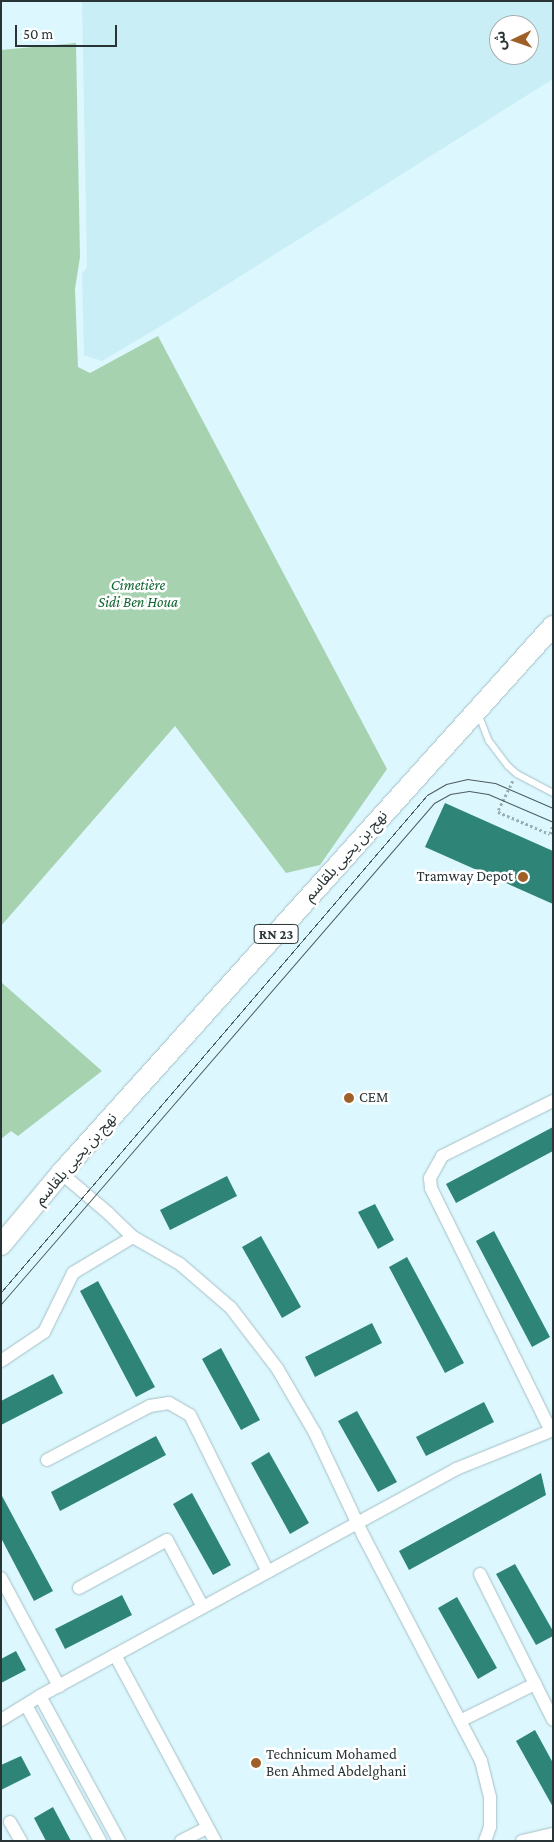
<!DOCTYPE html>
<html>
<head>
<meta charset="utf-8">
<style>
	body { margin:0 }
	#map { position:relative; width:554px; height:1842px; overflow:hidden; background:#dcf8fe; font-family:"Crimson Pro","Noto Sans Arabic",serif }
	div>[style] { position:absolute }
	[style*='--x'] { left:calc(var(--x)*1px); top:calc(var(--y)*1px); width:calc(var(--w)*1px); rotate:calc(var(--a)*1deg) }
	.built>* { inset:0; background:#c9eef6 }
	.green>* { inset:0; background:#a7d2af }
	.building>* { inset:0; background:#2e8477 }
	.path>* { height:2.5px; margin-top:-1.25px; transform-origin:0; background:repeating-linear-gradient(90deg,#98aeb2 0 2.5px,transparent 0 5px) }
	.roads { filter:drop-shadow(0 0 1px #a5bfc5) drop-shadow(0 0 1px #a5bfc5) }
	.lane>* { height:6px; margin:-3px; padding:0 3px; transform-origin:3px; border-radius:3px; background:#fff }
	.street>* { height:12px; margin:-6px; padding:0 6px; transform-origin:6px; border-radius:6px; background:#fff }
	.primary>* { height:20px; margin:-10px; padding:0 10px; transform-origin:10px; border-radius:10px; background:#fff }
	.tram>* { height:1px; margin:-0.5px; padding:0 0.5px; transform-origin:0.5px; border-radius:0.5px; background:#4d5c5f }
	.dots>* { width:14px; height:14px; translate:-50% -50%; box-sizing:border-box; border:2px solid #fff; border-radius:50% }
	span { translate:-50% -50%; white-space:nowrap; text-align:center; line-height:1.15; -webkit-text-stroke:5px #fff; paint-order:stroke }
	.shield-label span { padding:1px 4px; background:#fff; border:1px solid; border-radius:4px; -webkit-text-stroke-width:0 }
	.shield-label { font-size:14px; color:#293436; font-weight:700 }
	.park-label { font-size:15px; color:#0f6530; font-style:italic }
	.street-label { font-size:15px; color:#293436 }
	.poi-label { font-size:15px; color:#293436 }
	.right { translate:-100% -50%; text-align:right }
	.left { translate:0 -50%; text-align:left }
	.frame { position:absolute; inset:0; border:2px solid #293436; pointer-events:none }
	.north { position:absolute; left:489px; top:15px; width:50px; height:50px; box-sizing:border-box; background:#fff; border:1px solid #a9aeaf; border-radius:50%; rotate:267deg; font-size:14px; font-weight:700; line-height:20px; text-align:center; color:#293436 }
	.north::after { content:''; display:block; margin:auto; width:18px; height:22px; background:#9f6028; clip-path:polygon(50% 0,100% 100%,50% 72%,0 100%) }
	.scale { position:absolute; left:15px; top:25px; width:102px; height:22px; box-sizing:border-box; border:2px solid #293436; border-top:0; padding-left:6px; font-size:15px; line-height:18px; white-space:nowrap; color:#293436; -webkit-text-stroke:4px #fff; paint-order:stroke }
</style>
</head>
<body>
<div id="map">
	<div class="built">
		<div style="clip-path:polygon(evenodd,82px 1px,553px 1px,553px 79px,166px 323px,102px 361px,84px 355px,82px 274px,87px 267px,82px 1px,499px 25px,529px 25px,529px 55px,499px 55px,499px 25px)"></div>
	</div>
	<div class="green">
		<div style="clip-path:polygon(76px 43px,80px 257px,75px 289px,78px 367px,90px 373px,158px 336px,387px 769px,320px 865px,286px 873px,175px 726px,1px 926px,1px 50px)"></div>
		<div style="clip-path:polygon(1px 982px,102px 1071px,18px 1136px,11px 1131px,1px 1139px)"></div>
	</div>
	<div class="building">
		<div style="clip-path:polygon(445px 803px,553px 851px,553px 904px,425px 847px)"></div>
		<div style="clip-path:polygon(553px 1127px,553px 1151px,456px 1203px,446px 1184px)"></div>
		<div style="clip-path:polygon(227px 1176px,237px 1196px,170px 1230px,160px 1210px)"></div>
		<div style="clip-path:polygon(375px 1204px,394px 1240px,378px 1249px,358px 1212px)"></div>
		<div style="clip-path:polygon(494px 1231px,550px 1337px,532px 1347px,476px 1241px)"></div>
		<div style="clip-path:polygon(261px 1236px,301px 1307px,282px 1318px,242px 1247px)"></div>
		<div style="clip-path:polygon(407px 1257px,464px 1363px,445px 1373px,389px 1267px)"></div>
		<div style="clip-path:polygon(98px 1281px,155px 1387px,136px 1397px,80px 1291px)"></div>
		<div style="clip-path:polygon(372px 1323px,382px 1343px,315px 1377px,305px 1357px)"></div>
		<div style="clip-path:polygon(221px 1348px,260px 1420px,241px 1430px,202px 1359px)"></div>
		<div style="clip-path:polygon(53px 1374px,63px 1393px,1px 1425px,1px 1401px)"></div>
		<div style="clip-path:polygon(484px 1402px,494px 1422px,426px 1456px,416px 1437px)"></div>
		<div style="clip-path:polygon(357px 1411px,397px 1482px,378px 1492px,338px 1421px)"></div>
		<div style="clip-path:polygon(156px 1436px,166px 1455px,60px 1511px,51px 1492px)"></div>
		<div style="clip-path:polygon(269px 1452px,309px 1523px,290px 1534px,251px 1463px)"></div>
		<div style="clip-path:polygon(541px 1473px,546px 1495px,409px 1570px,399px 1551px)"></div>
		<div style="clip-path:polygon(192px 1493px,231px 1565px,213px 1575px,173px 1504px)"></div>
		<div style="clip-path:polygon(1px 1494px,53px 1591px,34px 1601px,1px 1538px)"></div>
		<div style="clip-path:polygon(515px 1564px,553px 1631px,553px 1636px,536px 1645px,496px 1574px)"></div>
		<div style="clip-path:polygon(122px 1595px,132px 1615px,65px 1649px,55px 1629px)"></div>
		<div style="clip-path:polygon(457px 1597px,497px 1668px,478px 1679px,438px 1608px)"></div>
		<div style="clip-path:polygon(16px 1651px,26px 1670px,1px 1683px,1px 1659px)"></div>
		<div style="clip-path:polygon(535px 1730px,553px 1763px,553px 1807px,516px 1741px)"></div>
		<div style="clip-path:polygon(21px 1756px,31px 1775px,1px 1790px,1px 1765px)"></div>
		<div style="clip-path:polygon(53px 1807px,71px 1841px,46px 1841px,34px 1818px)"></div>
	</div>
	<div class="path">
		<div style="--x:513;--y:781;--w:34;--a:116"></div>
		<div style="--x:498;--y:812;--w:56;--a:22.9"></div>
		<div style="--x:550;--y:834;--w:10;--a:-73"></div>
	</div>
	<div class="roads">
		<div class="lane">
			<div style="--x:478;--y:713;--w:30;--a:69"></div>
			<div style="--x:489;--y:741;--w:31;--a:53"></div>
			<div style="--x:508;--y:766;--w:12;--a:42"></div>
			<div style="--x:517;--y:774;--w:41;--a:27.8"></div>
		</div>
		<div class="street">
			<div style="--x:61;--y:1173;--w:62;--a:40.4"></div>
			<div style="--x:108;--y:1213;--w:35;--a:44"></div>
			<div style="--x:133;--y:1237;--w:54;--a:29.9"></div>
			<div style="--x:180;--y:1264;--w:67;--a:40.8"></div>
			<div style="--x:231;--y:1308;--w:76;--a:52.5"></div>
			<div style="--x:277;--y:1368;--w:75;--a:59.7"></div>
			<div style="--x:315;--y:1433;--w:115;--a:64.8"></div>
			<div style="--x:364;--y:1537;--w:253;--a:62.4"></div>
			<div style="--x:481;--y:1761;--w:37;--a:76"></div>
			<div style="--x:490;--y:1797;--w:30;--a:90"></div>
			<div style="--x:490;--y:1827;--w:15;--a:110"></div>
			<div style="--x:1;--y:1361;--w:52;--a:-34"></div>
			<div style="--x:44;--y:1332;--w:66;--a:-63.8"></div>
			<div style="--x:73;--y:1273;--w:70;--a:-31"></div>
			<div style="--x:551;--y:1431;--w:271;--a:-116.3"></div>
			<div style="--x:431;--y:1188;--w:10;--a:-96"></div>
			<div style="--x:430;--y:1178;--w:25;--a:-61"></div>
			<div style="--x:442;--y:1156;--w:124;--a:-26.4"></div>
			<div style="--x:47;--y:1460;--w:116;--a:-27.7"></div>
			<div style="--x:150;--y:1406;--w:19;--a:-9"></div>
			<div style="--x:169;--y:1403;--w:24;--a:30"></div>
			<div style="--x:190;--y:1415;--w:175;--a:63.6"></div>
			<div style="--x:480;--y:1574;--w:163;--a:63.4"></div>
			<div style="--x:1;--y:1578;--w:123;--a:61.8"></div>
			<div style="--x:79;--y:1588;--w:100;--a:-28.6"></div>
			<div style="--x:167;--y:1540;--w:76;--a:61.8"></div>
			<div style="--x:115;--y:1655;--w:211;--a:61.7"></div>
			<div style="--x:40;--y:1696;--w:165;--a:61.4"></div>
			<div style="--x:26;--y:1705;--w:155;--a:61.4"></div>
			<div style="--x:1;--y:1720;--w:46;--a:-31.6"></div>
			<div style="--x:40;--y:1696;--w:474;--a:-28.6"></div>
			<div style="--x:456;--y:1469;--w:105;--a:-21.9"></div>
			<div style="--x:460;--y:1721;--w:84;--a:-26.3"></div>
			<div style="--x:10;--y:1822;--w:22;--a:60"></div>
			<div style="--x:181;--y:1841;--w:29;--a:-27"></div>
			<div style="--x:522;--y:1841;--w:32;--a:-13"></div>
		</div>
		<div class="primary">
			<div style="--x:1;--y:1245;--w:94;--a:-50.2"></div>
			<div style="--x:61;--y:1173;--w:736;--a:-48.03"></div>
		</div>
	</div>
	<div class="tram">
		<div style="--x:1;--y:1292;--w:655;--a:-49.4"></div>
		<div style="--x:427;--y:795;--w:22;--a:-30"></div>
		<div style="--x:446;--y:784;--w:22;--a:-13"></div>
		<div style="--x:467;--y:779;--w:28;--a:8"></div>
		<div style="--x:495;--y:783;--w:63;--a:23.3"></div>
		<div style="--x:1;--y:1304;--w:662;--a:-49.16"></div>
		<div style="--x:434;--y:803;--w:18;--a:-29"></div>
		<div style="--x:450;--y:794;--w:19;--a:-9"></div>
		<div style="--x:469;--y:791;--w:19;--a:9"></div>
		<div style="--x:488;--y:794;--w:71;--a:23.3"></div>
	</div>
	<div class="dots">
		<div style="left:523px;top:877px;background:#9f6028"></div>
		<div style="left:349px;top:1098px;background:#9f6028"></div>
		<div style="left:256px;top:1763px;background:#9f6028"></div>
	</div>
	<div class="shield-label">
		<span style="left:276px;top:934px">RN 23</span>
	</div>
	<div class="park-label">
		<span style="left:138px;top:594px">Cimetière<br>Sidi Ben Houa</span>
	</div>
	<div class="street-label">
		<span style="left:346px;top:856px;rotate:-48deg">نهج بن يحيى بلقاسم</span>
		<span style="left:76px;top:1159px;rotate:-49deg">نهج بن يحيى بلقاسم</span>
	</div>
	<div class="poi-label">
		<span class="right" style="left:513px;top:877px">Tramway Depot</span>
		<span class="left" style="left:359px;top:1098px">CEM</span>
		<span class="left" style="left:266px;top:1763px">Technicum Mohamed<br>Ben Ahmed Abdelghani</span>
	</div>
	<div class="frame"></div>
	<div class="north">ش</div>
	<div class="scale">50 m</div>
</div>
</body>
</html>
